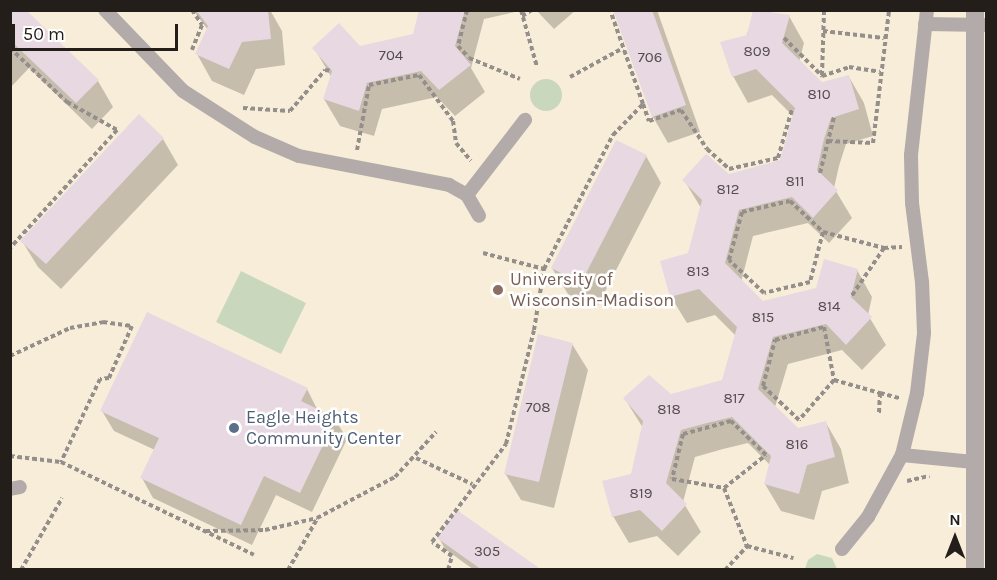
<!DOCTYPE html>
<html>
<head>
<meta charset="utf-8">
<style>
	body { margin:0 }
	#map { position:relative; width:997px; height:580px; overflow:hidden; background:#fdf6f3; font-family:Karla,sans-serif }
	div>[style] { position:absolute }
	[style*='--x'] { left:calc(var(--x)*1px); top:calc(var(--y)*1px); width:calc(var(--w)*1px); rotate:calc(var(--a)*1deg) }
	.education>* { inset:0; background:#f8edd8 }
	.green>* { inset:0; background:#c9d8bc }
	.round { border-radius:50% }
	.shadow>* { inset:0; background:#0003 }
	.building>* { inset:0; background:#e7d8e2 }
	.path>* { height:4px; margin-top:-2px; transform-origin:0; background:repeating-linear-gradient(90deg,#958f8c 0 4.5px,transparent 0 7.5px) }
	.lane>* { height:14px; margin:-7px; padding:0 7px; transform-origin:7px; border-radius:7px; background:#b3abaa }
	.street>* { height:18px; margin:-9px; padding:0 9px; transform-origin:9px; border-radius:9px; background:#b3abaa }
	.dots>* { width:16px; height:16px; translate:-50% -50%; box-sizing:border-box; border:3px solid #fff; border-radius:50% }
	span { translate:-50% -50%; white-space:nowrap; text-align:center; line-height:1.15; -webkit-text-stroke:5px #fff; paint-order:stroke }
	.number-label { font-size:15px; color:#554c4d }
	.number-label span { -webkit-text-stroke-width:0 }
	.education-label { font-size:18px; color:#785e54 }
	.left { translate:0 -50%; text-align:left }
	.service-label { font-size:18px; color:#4e5e75 }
	.frame { position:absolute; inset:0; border:12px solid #241e1b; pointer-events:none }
	.north { position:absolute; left:925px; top:508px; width:60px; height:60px; -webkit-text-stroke:4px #fff; paint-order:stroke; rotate:0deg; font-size:16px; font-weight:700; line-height:24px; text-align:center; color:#241e1b }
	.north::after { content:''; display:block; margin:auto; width:21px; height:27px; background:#241e1b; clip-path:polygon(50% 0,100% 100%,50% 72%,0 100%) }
	.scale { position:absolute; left:12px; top:24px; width:166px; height:27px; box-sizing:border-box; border:3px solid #241e1b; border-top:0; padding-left:8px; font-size:18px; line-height:21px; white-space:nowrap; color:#241e1b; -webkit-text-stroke:4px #fff; paint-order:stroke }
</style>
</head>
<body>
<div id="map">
	<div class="education">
		<div style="clip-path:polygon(11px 11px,986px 11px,986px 569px,11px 569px)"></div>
	</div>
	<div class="green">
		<div class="round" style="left:530px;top:79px;width:32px;height:32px"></div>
		<div style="clip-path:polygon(241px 271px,306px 303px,281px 354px,216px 322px)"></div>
		<div style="clip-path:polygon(817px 554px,832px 558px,837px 569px,805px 569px,808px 560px)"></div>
	</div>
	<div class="shadow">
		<div style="clip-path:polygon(10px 10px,98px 81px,113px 107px,92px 129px,29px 68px,10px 88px)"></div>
		<div style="clip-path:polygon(193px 10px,270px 10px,282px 31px,285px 65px,256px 69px,244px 95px,212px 81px,197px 54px,208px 30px)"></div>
		<div style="clip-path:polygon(422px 10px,524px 10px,484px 19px,471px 68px,485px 92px,455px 116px,437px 97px,382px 109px,374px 136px,340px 126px,324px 99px,332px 78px,314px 48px,359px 48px,414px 35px)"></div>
		<div style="clip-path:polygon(536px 10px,576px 10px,554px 29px)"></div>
		<div style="clip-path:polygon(615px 10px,657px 10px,700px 132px,668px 143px,653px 117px)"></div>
		<div style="clip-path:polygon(755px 10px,789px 16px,804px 43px,799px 62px,821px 84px,849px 77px,864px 103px,873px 136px,846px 144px,839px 166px,834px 188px,852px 218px,829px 243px,808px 223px,753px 236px,741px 282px,763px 303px,817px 290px,857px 270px,872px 297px,868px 315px,886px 345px,862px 370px,842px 350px,788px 364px,775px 407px,798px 430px,826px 423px,841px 449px,849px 483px,822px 491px,814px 520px,781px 511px,765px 484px,770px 465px,748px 443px,723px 449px,695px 457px,683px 502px,701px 532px,678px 556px,657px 536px,629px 543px,613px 516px,632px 475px,643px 428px,625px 399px,671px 396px,723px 382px,736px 336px,715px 315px,687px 323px,671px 297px,690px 254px,701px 208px,684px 180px,729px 176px,782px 162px,794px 117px,772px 95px,748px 103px,733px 76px)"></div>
		<div style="clip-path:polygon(163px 139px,178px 165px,61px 289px,38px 267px,22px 241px)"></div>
		<div style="clip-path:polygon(646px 156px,661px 183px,596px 309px,568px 294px,552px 268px)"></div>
		<div style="clip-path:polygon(572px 344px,588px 370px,554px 508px,521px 500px,505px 473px)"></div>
		<div style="clip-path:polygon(307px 389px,318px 411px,335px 419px,347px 439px,312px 512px,276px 495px,252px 545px,153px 498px,142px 478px,155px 450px,114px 431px,102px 411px)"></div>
		<div style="clip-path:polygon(439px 538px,537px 570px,474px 570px,445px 549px)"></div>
	</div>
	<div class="building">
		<div style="clip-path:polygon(10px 10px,26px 10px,99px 80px,76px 103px,10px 40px)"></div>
		<div style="clip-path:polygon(196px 10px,268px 10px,271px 39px,242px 42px,229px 69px,195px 54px,208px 26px)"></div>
		<div style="clip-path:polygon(419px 10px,465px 10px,455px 46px,471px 65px,439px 90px,421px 71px,367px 83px,359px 111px,323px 99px,332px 71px,312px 48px,339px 23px,360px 46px,413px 34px)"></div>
		<div style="clip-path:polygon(613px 10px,652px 10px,686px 105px,652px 117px)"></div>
		<div style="clip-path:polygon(753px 10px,790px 15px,782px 43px,822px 82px,849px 75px,859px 109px,831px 118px,824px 139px,817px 170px,838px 190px,813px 218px,792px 197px,739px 210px,725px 263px,763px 301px,816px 288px,824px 259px,858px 269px,851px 297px,872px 317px,846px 345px,826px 324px,773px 337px,758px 389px,798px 428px,826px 421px,835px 457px,807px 465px,799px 494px,764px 484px,771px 456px,732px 417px,707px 423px,681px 430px,666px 483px,687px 504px,662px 531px,640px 510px,612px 517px,602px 481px,631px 474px,643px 421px,623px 398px,649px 375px,671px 394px,722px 380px,737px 327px,699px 289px,670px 297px,660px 261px,688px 253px,702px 200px,682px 180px,706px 154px,729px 174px,780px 160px,795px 108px,756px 69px,732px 77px,720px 42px,747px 35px)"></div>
		<div style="clip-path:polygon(139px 114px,164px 138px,46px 264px,20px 241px)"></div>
		<div style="clip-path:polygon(616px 140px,647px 155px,581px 283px,551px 268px)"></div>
		<div style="clip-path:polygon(147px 312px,308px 388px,301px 401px,336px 418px,300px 493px,264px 476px,241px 525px,140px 478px,159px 438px,100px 411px)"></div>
		<div style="clip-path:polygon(538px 334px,573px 343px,539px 482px,504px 474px)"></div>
		<div style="clip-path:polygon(457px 510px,542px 570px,482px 570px,437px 538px)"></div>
	</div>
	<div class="path">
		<div style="--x:192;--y:10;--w:18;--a:56"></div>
		<div style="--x:202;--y:25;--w:27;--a:112"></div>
		<div style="--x:467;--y:10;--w:37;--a:104"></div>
		<div style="--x:458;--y:46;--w:16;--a:47"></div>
		<div style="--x:469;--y:58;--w:55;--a:22.4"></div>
		<div style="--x:521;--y:10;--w:59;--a:74.3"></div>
		<div style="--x:522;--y:16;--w:12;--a:-31"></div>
		<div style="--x:823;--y:31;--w:61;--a:6.5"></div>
		<div style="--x:784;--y:38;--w:54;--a:45"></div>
		<div style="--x:822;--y:76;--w:28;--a:-18"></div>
		<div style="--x:849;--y:67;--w:31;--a:9"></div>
		<div style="--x:10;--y:48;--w:79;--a:43.5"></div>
		<div style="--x:67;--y:102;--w:57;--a:29.2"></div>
		<div style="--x:117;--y:130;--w:159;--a:132.2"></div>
		<div style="--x:822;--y:75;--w:65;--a:-88.2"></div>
		<div style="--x:570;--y:77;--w:60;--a:-28.7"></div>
		<div style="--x:643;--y:104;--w:18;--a:71"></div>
		<div style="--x:649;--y:121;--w:34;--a:-19"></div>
		<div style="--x:681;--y:110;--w:47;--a:56.3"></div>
		<div style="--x:707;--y:149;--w:30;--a:42"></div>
		<div style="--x:729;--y:169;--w:50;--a:-12.7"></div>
		<div style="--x:778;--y:158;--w:51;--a:-74.1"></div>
		<div style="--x:243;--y:108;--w:47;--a:3.7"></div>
		<div style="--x:290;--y:111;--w:54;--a:-49.5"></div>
		<div style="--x:325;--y:70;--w:7;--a:8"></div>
		<div style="--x:828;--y:141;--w:45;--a:2.5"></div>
		<div style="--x:873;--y:143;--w:134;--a:-83.1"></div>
		<div style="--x:357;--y:150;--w:66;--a:-79.5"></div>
		<div style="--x:369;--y:85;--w:51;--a:-11.3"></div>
		<div style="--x:419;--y:75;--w:57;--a:53.5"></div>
		<div style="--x:453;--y:121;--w:22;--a:82"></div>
		<div style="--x:456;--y:143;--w:23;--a:50"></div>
		<div style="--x:820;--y:173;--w:58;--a:-76"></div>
		<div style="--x:823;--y:232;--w:52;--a:104.6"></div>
		<div style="--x:810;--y:282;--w:47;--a:166.6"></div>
		<div style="--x:764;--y:293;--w:48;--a:-136.7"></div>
		<div style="--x:729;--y:260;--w:50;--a:-74.8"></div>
		<div style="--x:742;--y:212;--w:49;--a:-12.9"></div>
		<div style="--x:790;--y:201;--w:45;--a:43.2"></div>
		<div style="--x:823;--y:232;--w:63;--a:14.7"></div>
		<div style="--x:884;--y:248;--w:59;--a:124"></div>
		<div style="--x:884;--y:248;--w:18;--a:-3"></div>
		<div style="--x:483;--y:253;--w:63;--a:14.7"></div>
		<div style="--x:10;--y:356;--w:66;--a:-25"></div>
		<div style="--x:70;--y:328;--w:34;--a:-10"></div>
		<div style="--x:103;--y:322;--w:29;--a:8"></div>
		<div style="--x:132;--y:326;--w:57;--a:113.9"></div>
		<div style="--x:109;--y:378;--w:9;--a:174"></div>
		<div style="--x:100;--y:379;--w:92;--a:115.2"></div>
		<div style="--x:834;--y:380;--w:53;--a:131.2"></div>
		<div style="--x:799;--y:420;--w:50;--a:-136.6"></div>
		<div style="--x:763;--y:386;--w:48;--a:-75.4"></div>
		<div style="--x:775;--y:340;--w:51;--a:-14.9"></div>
		<div style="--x:824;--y:327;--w:54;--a:79.3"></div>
		<div style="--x:834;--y:380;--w:48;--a:15.8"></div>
		<div style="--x:880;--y:393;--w:22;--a:93"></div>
		<div style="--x:880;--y:393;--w:20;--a:15"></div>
		<div style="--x:10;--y:456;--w:51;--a:6.7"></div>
		<div style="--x:61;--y:462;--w:214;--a:25.7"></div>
		<div style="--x:416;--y:458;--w:62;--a:24.9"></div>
		<div style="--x:907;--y:481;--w:23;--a:-13"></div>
		<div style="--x:724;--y:488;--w:53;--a:-38.2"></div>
		<div style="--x:766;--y:455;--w:49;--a:-135.8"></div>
		<div style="--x:731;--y:421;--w:50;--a:164.8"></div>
		<div style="--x:683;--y:434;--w:46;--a:103.7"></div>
		<div style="--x:672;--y:479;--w:53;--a:9.8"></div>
		<div style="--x:724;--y:488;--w:62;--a:68.4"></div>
		<div style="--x:206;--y:531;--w:59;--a:-1"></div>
		<div style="--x:265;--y:530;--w:53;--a:-13"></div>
		<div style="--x:317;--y:518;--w:88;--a:-27.7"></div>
		<div style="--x:395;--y:477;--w:61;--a:-47.7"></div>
		<div style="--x:21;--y:570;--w:83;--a:-60.3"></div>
		<div style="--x:288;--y:570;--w:59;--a:-60.4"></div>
		<div style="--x:448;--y:570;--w:15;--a:-74"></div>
		<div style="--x:452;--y:556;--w:24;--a:-145"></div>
		<div style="--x:432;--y:542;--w:123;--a:-52.9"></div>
		<div style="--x:506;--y:444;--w:117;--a:-76.2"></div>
		<div style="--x:534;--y:330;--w:62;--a:-80.7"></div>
		<div style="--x:544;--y:269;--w:151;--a:-62.8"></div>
		<div style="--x:613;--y:135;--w:43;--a:-45.9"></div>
		<div style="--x:643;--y:104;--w:100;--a:-109.3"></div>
		<div style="--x:725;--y:570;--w:33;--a:-47"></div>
		<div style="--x:747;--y:546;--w:48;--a:14.6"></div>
	</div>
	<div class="lane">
		<div style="--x:105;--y:10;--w:112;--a:46.1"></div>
		<div style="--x:183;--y:91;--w:85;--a:32.6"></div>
		<div style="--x:255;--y:137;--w:48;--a:23.4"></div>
		<div style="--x:299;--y:156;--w:153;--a:10.9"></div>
		<div style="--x:449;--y:185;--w:21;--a:29"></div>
		<div style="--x:467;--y:195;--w:24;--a:60"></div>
		<div style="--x:925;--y:24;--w:61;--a:0.9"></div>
		<div style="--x:467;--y:195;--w:95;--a:-52.3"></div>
		<div style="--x:902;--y:455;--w:72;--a:5.6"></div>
		<div style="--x:10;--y:489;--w:10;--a:-11"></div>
		<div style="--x:842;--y:549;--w:41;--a:-50.9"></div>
		<div style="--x:868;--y:517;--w:71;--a:-61.3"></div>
		<div style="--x:902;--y:455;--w:64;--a:-76.4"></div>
		<div style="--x:917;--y:393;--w:60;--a:-83.3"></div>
		<div style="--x:924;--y:333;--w:51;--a:-92.2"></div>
		<div style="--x:922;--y:282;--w:80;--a:-97.2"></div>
		<div style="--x:912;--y:203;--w:48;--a:-91.2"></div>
		<div style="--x:911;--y:155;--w:146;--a:-83.7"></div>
	</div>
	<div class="street">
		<div style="--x:975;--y:570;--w:560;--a:-90"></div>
	</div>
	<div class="dots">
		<div style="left:498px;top:290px;background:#8d6e63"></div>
		<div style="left:234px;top:428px;background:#5c6f8a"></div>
	</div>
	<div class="number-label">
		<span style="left:757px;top:52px">809</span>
		<span style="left:391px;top:56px">704</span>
		<span style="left:650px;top:58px">706</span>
		<span style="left:819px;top:95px">810</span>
		<span style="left:795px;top:182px">811</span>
		<span style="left:728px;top:190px">812</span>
		<span style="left:698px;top:272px">813</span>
		<span style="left:829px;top:307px">814</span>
		<span style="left:763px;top:318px">815</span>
		<span style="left:734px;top:399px">817</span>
		<span style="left:538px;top:408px">708</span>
		<span style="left:669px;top:410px">818</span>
		<span style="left:797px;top:445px">816</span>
		<span style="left:641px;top:494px">819</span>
		<span style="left:487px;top:552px">305</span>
	</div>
	<div class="education-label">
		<span class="left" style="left:510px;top:290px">University of<br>Wisconsin-Madison</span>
	</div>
	<div class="service-label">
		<span class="left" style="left:246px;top:428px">Eagle Heights<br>Community Center</span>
	</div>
	<div class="frame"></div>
	<div class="north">N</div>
	<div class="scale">50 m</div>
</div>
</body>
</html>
